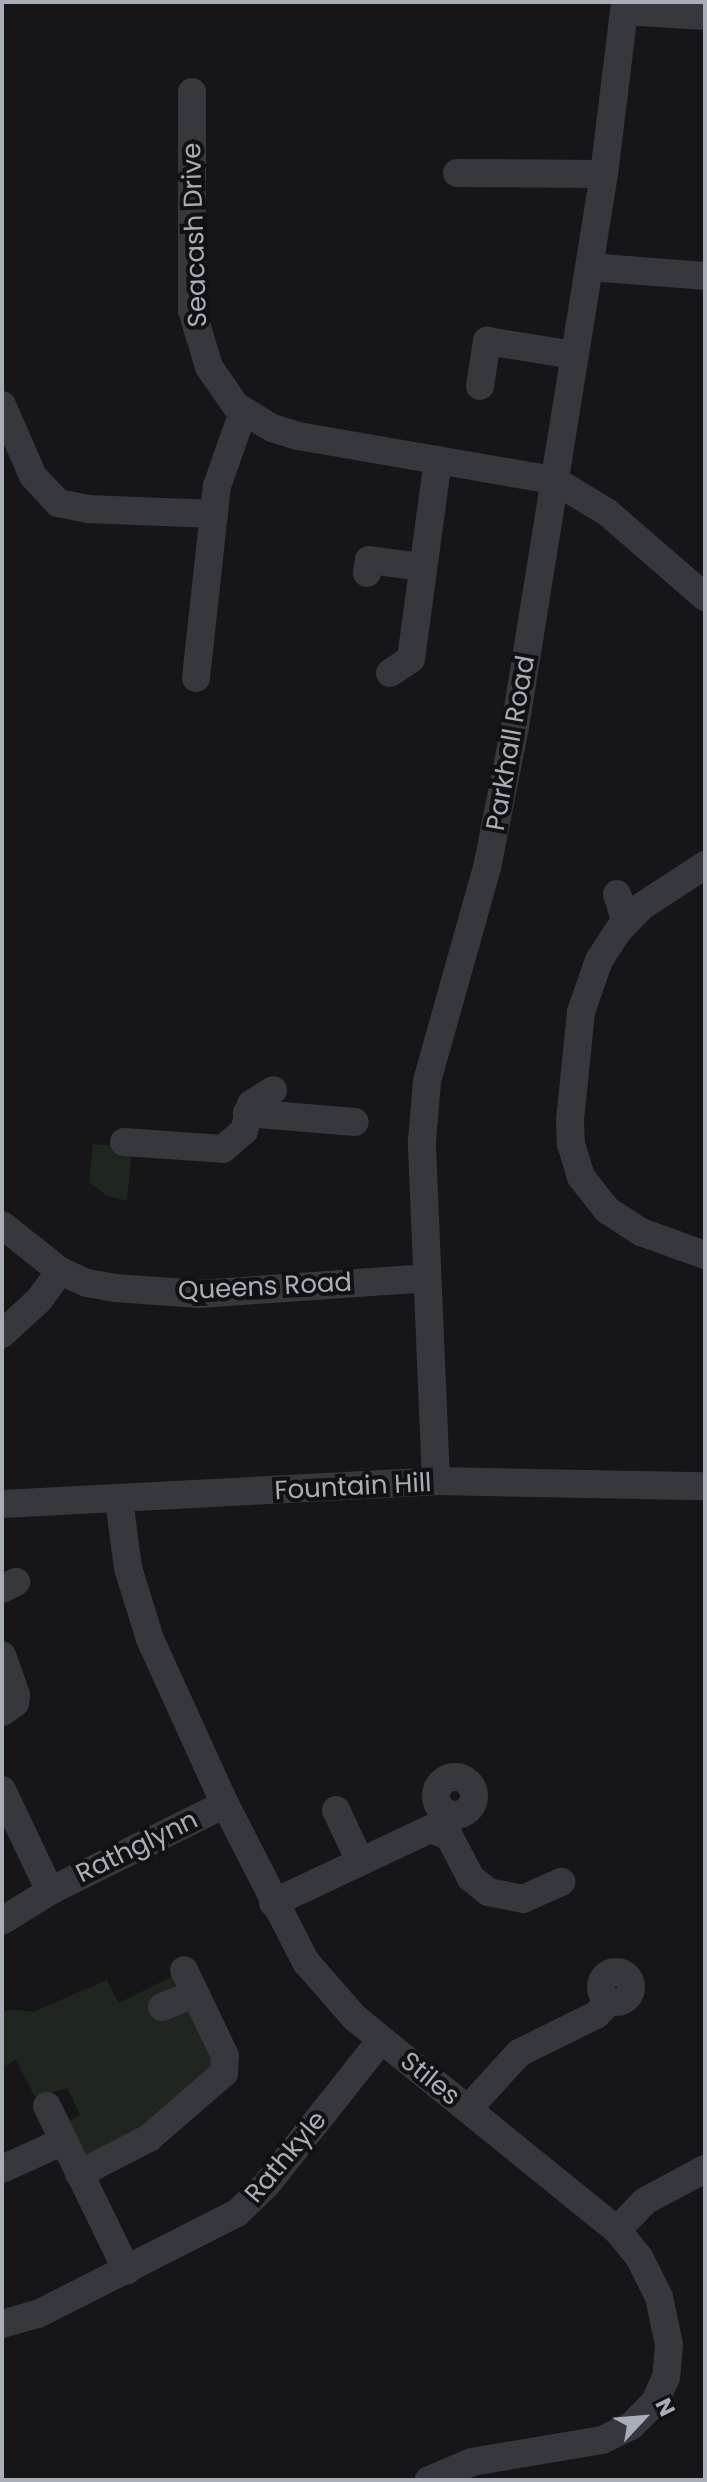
<!DOCTYPE html>
<html>
<head>
<meta charset="utf-8">
<style>
	body { margin:0 }
	#map { position:relative; width:707px; height:2482px; overflow:hidden; background:#161618; font-family:Poppins,sans-serif }
	div>[style] { position:absolute }
	[style*='--x'] { left:calc(var(--x)*1px); top:calc(var(--y)*1px); width:calc(var(--w)*1px); rotate:calc(var(--a)*1deg) }
	.green>* { inset:0; background:#1e261f }
	.minor>* { height:28px; margin:-14px; padding:0 14px; transform-origin:14px; border-radius:14px; background:#37383d }
	.minor>.ring { margin:-14px; padding:0; box-sizing:content-box; background:none; border:28px solid #37383d; border-radius:50% }
	span { translate:-50% -50%; white-space:nowrap; text-align:center; line-height:1.15; -webkit-text-stroke:8px #111113; paint-order:stroke }
	.street-label { font-size:26px; color:#a8adb8 }
	.frame { position:absolute; inset:0; border:4px solid #a8adb8; pointer-events:none }
	.north { position:absolute; left:603px; top:2378px; width:80px; height:80px; -webkit-text-stroke:6px #111113; paint-order:stroke; rotate:64deg; font-size:22px; font-weight:700; line-height:32px; text-align:center; color:#a8adb8 }
	.north::after { content:''; display:block; margin:auto; width:28px; height:36px; background:#a8adb8; clip-path:polygon(50% 0,100% 100%,50% 72%,0 100%) }
</style>
</head>
<body>
<div id="map">
	<div class="green">
		<div style="clip-path:polygon(93px 1144px,132px 1147px,127px 1201px,107px 1196px,89px 1182px)"></div>
		<div style="clip-path:polygon(175px 1975px,180px 2010px,192px 2011px,219px 2060px,137px 2136px,87px 2155px,66px 2123px,80px 2115px,67px 2088px,35px 2097px,16px 2060px,2px 2067px,2px 2013px,11px 2009px,33px 2012px,107px 1980px,119px 2003px)"></div>
	</div>
	<div class="minor">
		<div style="--x:624;--y:11;--w:81;--a:3.5"></div>
		<div style="--x:192;--y:92;--w:218;--a:90"></div>
		<div style="--x:192;--y:310;--w:59;--a:73.4"></div>
		<div style="--x:209;--y:367;--w:47;--a:55.3"></div>
		<div style="--x:236;--y:406;--w:42;--a:31.4"></div>
		<div style="--x:272;--y:428;--w:27;--a:17"></div>
		<div style="--x:298;--y:436;--w:260;--a:9.8"></div>
		<div style="--x:554;--y:480;--w:63;--a:31.4"></div>
		<div style="--x:608;--y:513;--w:128;--a:40.9"></div>
		<div style="--x:457;--y:173;--w:147;--a:0.4"></div>
		<div style="--x:589;--y:267;--w:116;--a:4.4"></div>
		<div style="--x:480;--y:386;--w:46;--a:-81.2"></div>
		<div style="--x:487;--y:341;--w:87;--a:9.2"></div>
		<div style="--x:2;--y:405;--w:77;--a:66.4"></div>
		<div style="--x:33;--y:476;--w:37;--a:47"></div>
		<div style="--x:58;--y:503;--w:31;--a:11"></div>
		<div style="--x:88;--y:509;--w:126;--a:2.3"></div>
		<div style="--x:367;--y:573;--w:13;--a:-81"></div>
		<div style="--x:369;--y:560;--w:52;--a:7.7"></div>
		<div style="--x:390;--y:673;--w:25;--a:-34"></div>
		<div style="--x:411;--y:659;--w:201;--a:-82.3"></div>
		<div style="--x:196;--y:678;--w:193;--a:-83.8"></div>
		<div style="--x:217;--y:486;--w:78;--a:-70.6"></div>
		<div style="--x:705;--y:865;--w:75;--a:146.9"></div>
		<div style="--x:642;--y:906;--w:35;--a:134"></div>
		<div style="--x:618;--y:931;--w:35;--a:123"></div>
		<div style="--x:599;--y:960;--w:55;--a:109.1"></div>
		<div style="--x:581;--y:1012;--w:109;--a:95.8"></div>
		<div style="--x:570;--y:1120;--w:24;--a:88"></div>
		<div style="--x:571;--y:1144;--w:34;--a:73"></div>
		<div style="--x:581;--y:1177;--w:42;--a:51.8"></div>
		<div style="--x:607;--y:1210;--w:40;--a:32.9"></div>
		<div style="--x:641;--y:1232;--w:68;--a:19.8"></div>
		<div style="--x:617;--y:894;--w:28;--a:73"></div>
		<div style="--x:247;--y:1113;--w:108;--a:4.8"></div>
		<div style="--x:124;--y:1142;--w:99;--a:4"></div>
		<div style="--x:223;--y:1149;--w:28;--a:-41"></div>
		<div style="--x:244;--y:1131;--w:28;--a:-75"></div>
		<div style="--x:251;--y:1104;--w:26;--a:-32"></div>
		<div style="--x:2;--y:1225;--w:74;--a:38.4"></div>
		<div style="--x:60;--y:1271;--w:30;--a:24"></div>
		<div style="--x:87;--y:1283;--w:28;--a:10"></div>
		<div style="--x:115;--y:1288;--w:84;--a:4.1"></div>
		<div style="--x:199;--y:1294;--w:227;--a:-4"></div>
		<div style="--x:2;--y:1334;--w:50;--a:-42.6"></div>
		<div style="--x:39;--y:1300;--w:36;--a:-54"></div>
		<div style="--x:436;--y:1481;--w:340;--a:-92.4"></div>
		<div style="--x:422;--y:1141;--w:60;--a:-85.2"></div>
		<div style="--x:427;--y:1081;--w:221;--a:-74.3"></div>
		<div style="--x:487;--y:868;--w:144;--a:-78.8"></div>
		<div style="--x:515;--y:727;--w:560;--a:-80.86"></div>
		<div style="--x:604;--y:174;--w:173;--a:-83"></div>
		<div style="--x:119;--y:1500;--w:69;--a:82.5"></div>
		<div style="--x:128;--y:1568;--w:74;--a:72.8"></div>
		<div style="--x:150;--y:1639;--w:181;--a:65.6"></div>
		<div style="--x:225;--y:1804;--w:178;--a:62.9"></div>
		<div style="--x:306;--y:1962;--w:74;--a:48.8"></div>
		<div style="--x:355;--y:2018;--w:337;--a:39"></div>
		<div style="--x:617;--y:2230;--w:35;--a:51"></div>
		<div style="--x:639;--y:2257;--w:45;--a:63.4"></div>
		<div style="--x:659;--y:2297;--w:49;--a:78.2"></div>
		<div style="--x:669;--y:2345;--w:32;--a:95"></div>
		<div style="--x:666;--y:2377;--w:27;--a:114"></div>
		<div style="--x:655;--y:2402;--w:34;--a:135"></div>
		<div style="--x:631;--y:2426;--w:32;--a:154"></div>
		<div style="--x:602;--y:2440;--w:132;--a:170.4"></div>
		<div style="--x:472;--y:2462;--w:47;--a:157.3"></div>
		<div style="--x:2;--y:1504;--w:435;--a:-3"></div>
		<div style="--x:436;--y:1481;--w:269;--a:1.1"></div>
		<div style="--x:2;--y:1589;--w:16;--a:-27"></div>
		<div style="--x:2;--y:1655;--w:42;--a:70.7"></div>
		<div style="--x:16;--y:1695;--w:8;--a:97"></div>
		<div style="--x:15;--y:1703;--w:16;--a:145"></div>
		<div class="ring" style="left:436px;top:1777px;width:10px;height:10px"></div>
		<div style="--x:2;--y:1790;--w:112;--a:64.6"></div>
		<div style="--x:50;--y:1891;--w:195;--a:-26.4"></div>
		<div style="--x:336;--y:1810;--w:56;--a:64.8"></div>
		<div style="--x:273;--y:1903;--w:174;--a:-25.2"></div>
		<div style="--x:430;--y:1829;--w:20;--a:20"></div>
		<div style="--x:449;--y:1836;--w:47;--a:62.4"></div>
		<div style="--x:471;--y:1878;--w:22;--a:39"></div>
		<div style="--x:488;--y:1892;--w:36;--a:11"></div>
		<div style="--x:523;--y:1899;--w:42;--a:-24.1"></div>
		<div style="--x:2;--y:1921;--w:57;--a:-32"></div>
		<div class="ring" style="left:601px;top:1972px;width:2px;height:2px"></div>
		<div style="--x:162;--y:2007;--w:35;--a:-22"></div>
		<div style="--x:47;--y:2106;--w:183;--a:64.1"></div>
		<div style="--x:468;--y:2109;--w:76;--a:-47.7"></div>
		<div style="--x:519;--y:2053;--w:86;--a:-26.3"></div>
		<div style="--x:596;--y:2015;--w:18;--a:-45"></div>
		<div style="--x:2;--y:2169;--w:68;--a:-24.3"></div>
		<div style="--x:79;--y:2174;--w:79;--a:-27.2"></div>
		<div style="--x:149;--y:2138;--w:99;--a:-40.9"></div>
		<div style="--x:224;--y:2073;--w:17;--a:-87"></div>
		<div style="--x:225;--y:2056;--w:95;--a:-115.5"></div>
		<div style="--x:617;--y:2230;--w:40;--a:-46"></div>
		<div style="--x:645;--y:2201;--w:68;--a:-28.1"></div>
		<div style="--x:2;--y:2324;--w:37;--a:-16"></div>
		<div style="--x:38;--y:2314;--w:223;--a:-26.9"></div>
		<div style="--x:237;--y:2213;--w:42;--a:-44"></div>
		<div style="--x:267;--y:2184;--w:184;--a:-51.6"></div>
	</div>
	<div class="street-label">
		<span style="left:195px;top:235px;rotate:-92deg">Seacash Drive</span>
		<span style="left:511px;top:743px;rotate:-80deg">Parkhall Road</span>
		<span style="left:265px;top:1287px;rotate:-3deg">Queens Road</span>
		<span style="left:353px;top:1487px;rotate:-3deg">Fountain Hill</span>
		<span style="left:137px;top:1847px;rotate:-26deg">Rathglynn</span>
		<span style="left:430px;top:2079px;rotate:39deg">Stiles</span>
		<span style="left:286px;top:2157px;rotate:-50deg">Rathkyle</span>
	</div>
	<div class="frame"></div>
	<div class="north">N</div>
</div>
</body>
</html>
